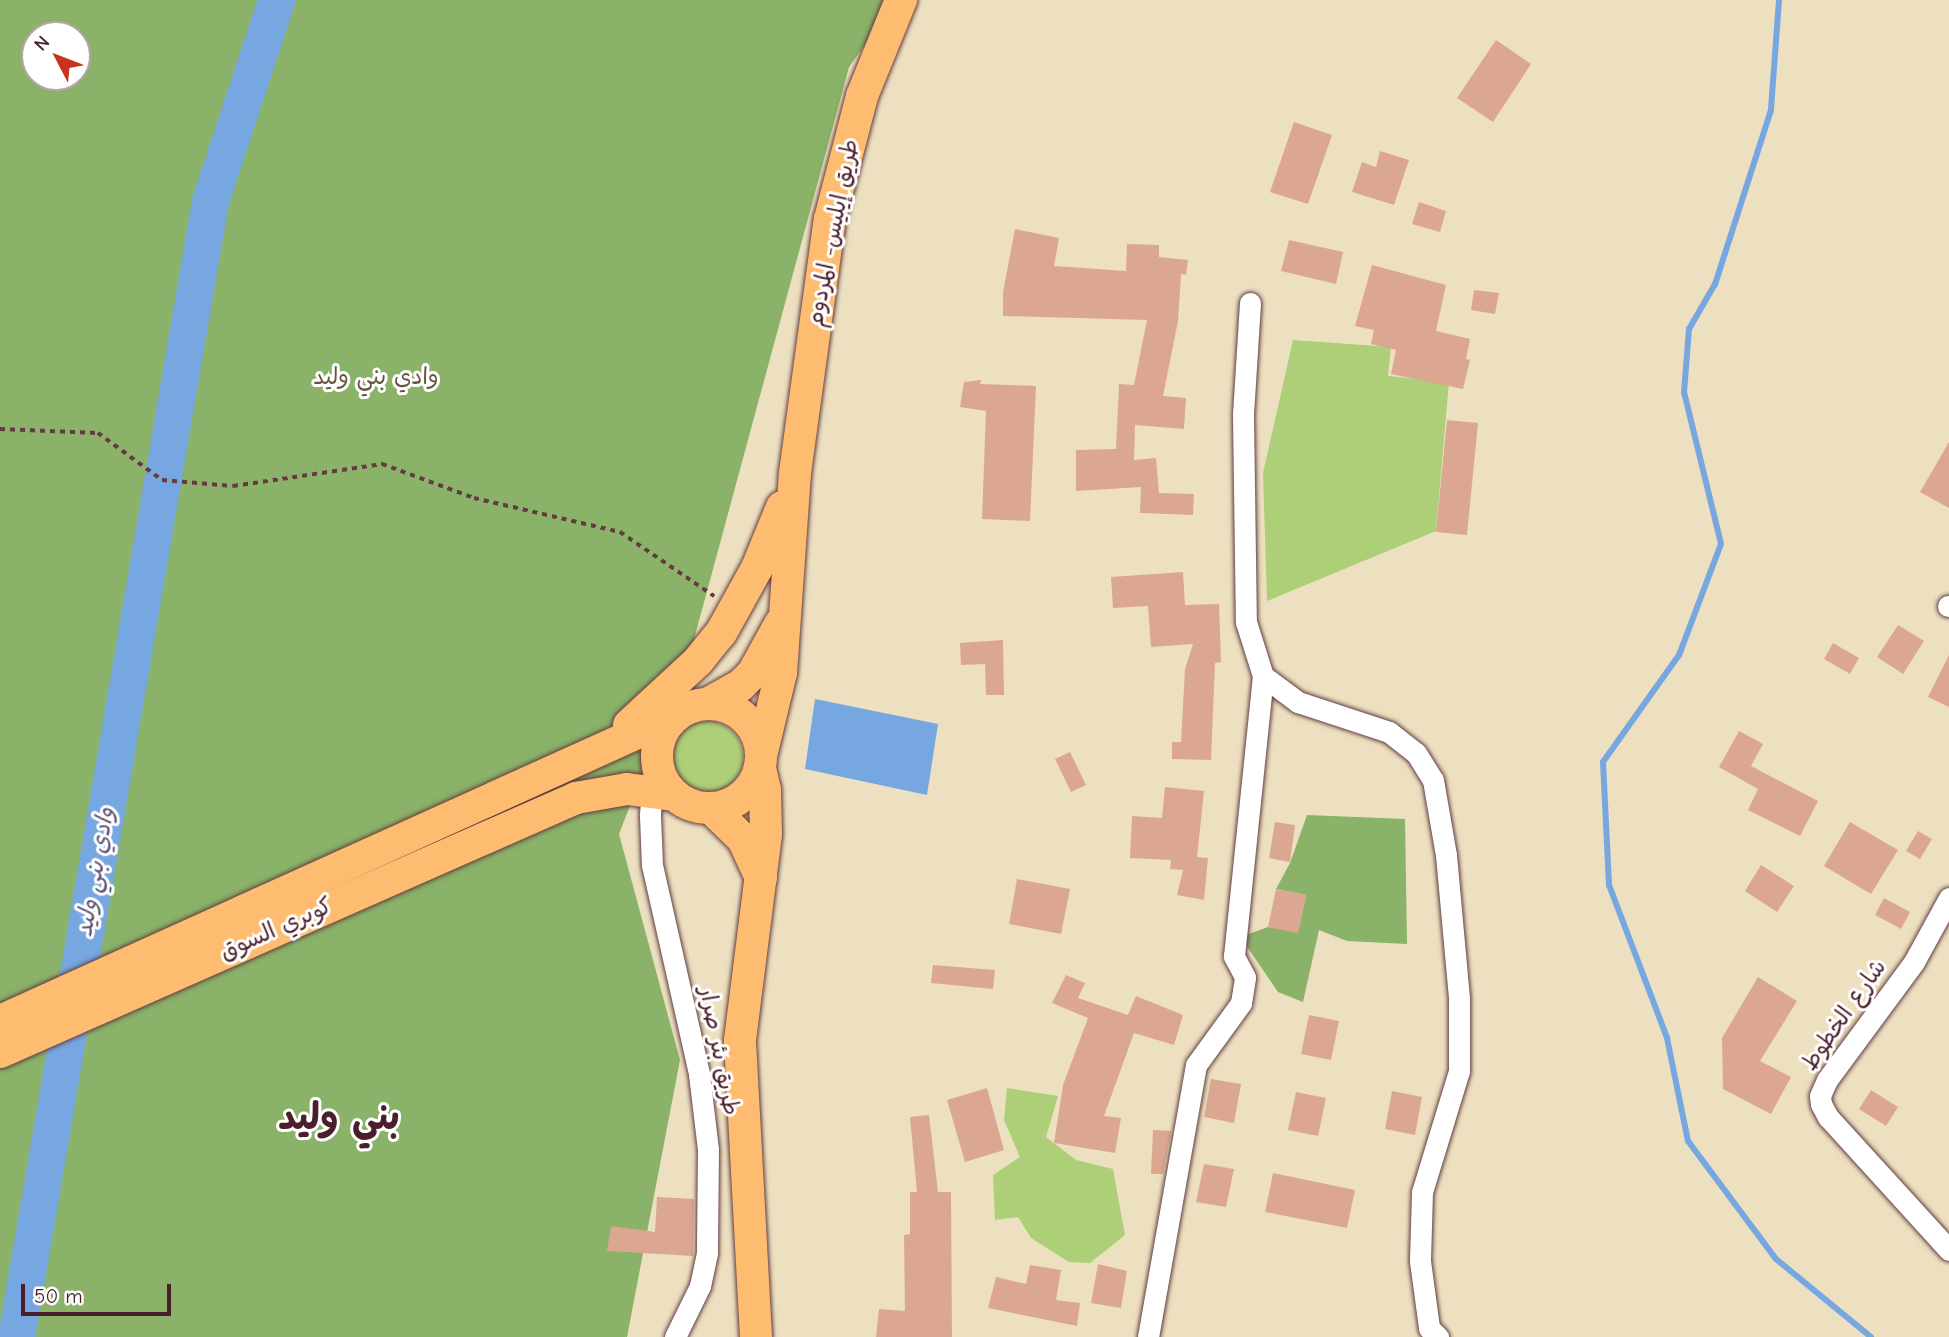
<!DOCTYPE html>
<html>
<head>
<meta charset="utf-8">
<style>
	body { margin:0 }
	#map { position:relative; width:1949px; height:1337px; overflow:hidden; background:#ede0c0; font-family:"Comic Neue","Playpen Sans Arabic",sans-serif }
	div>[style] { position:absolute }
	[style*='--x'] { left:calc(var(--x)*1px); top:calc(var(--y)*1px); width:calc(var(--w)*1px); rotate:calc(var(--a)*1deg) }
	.green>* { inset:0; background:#adcf78 }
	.round { border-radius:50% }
	.forest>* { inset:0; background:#8ab268 }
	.water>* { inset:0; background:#76a7e1 }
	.stream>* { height:6px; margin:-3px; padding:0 3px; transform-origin:3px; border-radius:3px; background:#76a7e1 }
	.river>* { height:37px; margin:-18.5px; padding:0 18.5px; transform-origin:18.5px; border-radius:18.5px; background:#76a7e1 }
	.building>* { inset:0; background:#dca791 }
	.path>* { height:3.5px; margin-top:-1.75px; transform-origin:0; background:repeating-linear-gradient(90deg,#623c41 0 5px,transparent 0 10px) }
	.roads { filter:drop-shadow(0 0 2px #623c41) drop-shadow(0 0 2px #623c41) }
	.minor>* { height:21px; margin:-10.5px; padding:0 10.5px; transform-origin:10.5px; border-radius:10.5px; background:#fff }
	.highway>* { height:32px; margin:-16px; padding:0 16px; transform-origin:16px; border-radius:16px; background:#febc70 }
	.highway>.ring { margin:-16px; padding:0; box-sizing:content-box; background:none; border:32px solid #febc70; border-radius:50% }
	span { translate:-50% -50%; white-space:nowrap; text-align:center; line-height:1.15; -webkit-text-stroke:6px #fff; paint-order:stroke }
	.street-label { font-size:23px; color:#4a1f2b }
	.park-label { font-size:23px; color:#685442 }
	.water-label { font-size:24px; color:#5c5574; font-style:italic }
	.town-label { font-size:37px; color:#4a1f2b; font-weight:700 }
	.north { position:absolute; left:21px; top:21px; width:70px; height:70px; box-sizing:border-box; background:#fff; border:2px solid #b7a5aa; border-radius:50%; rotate:312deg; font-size:19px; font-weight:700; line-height:28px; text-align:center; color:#4a1f2b }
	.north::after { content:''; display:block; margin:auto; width:24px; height:32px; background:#c8321e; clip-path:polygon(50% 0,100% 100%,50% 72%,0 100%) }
	.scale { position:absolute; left:21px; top:1284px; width:150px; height:32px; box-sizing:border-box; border:4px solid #4a1f2b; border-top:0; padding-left:9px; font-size:21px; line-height:24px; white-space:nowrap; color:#4a1f2b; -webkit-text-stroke:5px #fff; paint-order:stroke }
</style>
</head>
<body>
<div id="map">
	<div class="green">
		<div style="clip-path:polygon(1293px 340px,1391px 347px,1388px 376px,1449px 382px,1436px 531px,1267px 601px,1263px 473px)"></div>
		<div class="round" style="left:671px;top:721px;width:72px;height:72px"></div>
		<div style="clip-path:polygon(1007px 1088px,1058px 1096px,1046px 1137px,1076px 1160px,1113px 1169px,1125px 1235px,1090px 1263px,1069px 1262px,1031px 1238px,1018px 1217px,995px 1220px,993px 1175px,1020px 1157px,1004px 1120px)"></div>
	</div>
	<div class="forest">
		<div style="clip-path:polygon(evenodd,0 0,897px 0,849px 67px,693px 643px,619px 834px,680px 1060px,627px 1337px,0 1337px,0 0,35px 35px,77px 35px,77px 77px,35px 77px,35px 35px)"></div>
		<div style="clip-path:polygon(1307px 815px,1405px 819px,1407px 944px,1347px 941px,1319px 930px,1303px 1002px,1278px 992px,1246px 945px,1246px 935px,1268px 927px,1298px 932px,1306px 895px,1276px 889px,1290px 863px)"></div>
	</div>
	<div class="water">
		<div style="clip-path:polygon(815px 699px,938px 724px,927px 795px,805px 769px)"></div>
	</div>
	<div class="stream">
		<div style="--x:1779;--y:0;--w:110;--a:94.2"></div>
		<div style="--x:1771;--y:110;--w:183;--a:107.8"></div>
		<div style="--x:1715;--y:284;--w:52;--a:120"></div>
		<div style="--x:1689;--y:329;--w:63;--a:94.5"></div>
		<div style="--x:1684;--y:392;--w:156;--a:76.3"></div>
		<div style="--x:1721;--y:544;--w:119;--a:110.7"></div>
		<div style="--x:1679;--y:655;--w:131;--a:125.4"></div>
		<div style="--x:1603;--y:762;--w:123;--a:87.2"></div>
		<div style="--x:1609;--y:885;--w:164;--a:69.2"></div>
		<div style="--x:1667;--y:1038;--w:105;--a:78.5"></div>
		<div style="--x:1688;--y:1141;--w:147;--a:53.3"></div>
		<div style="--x:1776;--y:1259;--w:123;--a:39.4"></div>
	</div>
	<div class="river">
		<div style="--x:16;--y:1337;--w:1152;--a:-80.31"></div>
		<div style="--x:210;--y:201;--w:212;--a:-71.8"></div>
	</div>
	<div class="building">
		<div style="clip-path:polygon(1496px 40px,1531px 64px,1493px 122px,1457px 98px)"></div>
		<div style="clip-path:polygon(1294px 122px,1332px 135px,1308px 204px,1270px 192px)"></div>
		<div style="clip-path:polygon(1380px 151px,1409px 160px,1394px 205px,1352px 192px,1362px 162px,1376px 167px)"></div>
		<div style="clip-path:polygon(1419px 202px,1446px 211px,1440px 232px,1412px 224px)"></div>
		<div style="clip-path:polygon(1015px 229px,1059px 238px,1054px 266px,1126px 271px,1127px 244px,1159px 245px,1159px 257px,1188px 260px,1186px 275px,1181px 274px,1178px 321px,1163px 396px,1186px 398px,1184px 429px,1135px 425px,1134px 460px,1156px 458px,1159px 493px,1194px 494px,1193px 515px,1140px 513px,1141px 487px,1076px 491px,1076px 450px,1116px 449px,1119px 384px,1134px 385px,1147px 320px,1003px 316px,1003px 292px)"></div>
		<div style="clip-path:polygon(1289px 240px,1343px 252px,1336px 284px,1281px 271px)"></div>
		<div style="clip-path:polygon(1372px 265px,1446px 285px,1436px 331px,1470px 339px,1466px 359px,1470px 360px,1463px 389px,1391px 374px,1396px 350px,1371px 344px,1374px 330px,1355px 326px)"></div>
		<div style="clip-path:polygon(1474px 290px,1499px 293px,1495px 314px,1471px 310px)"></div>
		<div style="clip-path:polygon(981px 380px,980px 384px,1036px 386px,1030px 521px,982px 519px,986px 411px,960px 407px,964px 382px)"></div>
		<div style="clip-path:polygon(1447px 420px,1478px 423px,1467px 535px,1436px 532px)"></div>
		<div style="clip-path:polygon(1949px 442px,1949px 508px,1920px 492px)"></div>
		<div style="clip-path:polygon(1183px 572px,1185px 605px,1219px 604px,1221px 662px,1215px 663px,1211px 760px,1172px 759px,1172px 742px,1181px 742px,1185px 669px,1193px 644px,1151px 647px,1148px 606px,1113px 608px,1111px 577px)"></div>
		<div style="clip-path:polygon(1898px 625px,1924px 641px,1903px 674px,1877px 657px)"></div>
		<div style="clip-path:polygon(1003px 640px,1004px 695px,986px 695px,985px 664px,961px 665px,960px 643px)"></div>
		<div style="clip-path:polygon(1833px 643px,1859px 658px,1850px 674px,1824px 659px)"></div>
		<div style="clip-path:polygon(1949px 655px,1949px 707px,1928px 697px)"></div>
		<div style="clip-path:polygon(1739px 731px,1763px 744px,1751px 766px,1818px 801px,1800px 836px,1748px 810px,1758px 789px,1719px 767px)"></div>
		<div style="clip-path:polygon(1070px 752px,1086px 785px,1071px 792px,1055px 759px)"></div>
		<div style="clip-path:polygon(1165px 787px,1204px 791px,1197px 857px,1208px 858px,1204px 900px,1177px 895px,1183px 870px,1170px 869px,1171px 860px,1130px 858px,1132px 816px,1162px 818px)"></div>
		<div style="clip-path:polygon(1275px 822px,1295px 825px,1290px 862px,1269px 858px)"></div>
		<div style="clip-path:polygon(1850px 822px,1898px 850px,1871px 894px,1824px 866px)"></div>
		<div style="clip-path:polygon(1918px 831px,1932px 839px,1920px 859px,1906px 851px)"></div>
		<div style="clip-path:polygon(1761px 865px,1794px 886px,1777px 912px,1745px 891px)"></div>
		<div style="clip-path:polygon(1017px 879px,1070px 889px,1061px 934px,1009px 924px)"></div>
		<div style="clip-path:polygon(1276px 889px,1306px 895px,1298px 933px,1268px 927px)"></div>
		<div style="clip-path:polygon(1884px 898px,1910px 912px,1901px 929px,1875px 915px)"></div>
		<div style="clip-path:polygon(933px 965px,995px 970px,993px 989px,931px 983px)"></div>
		<div style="clip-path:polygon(1066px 975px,1085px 983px,1078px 998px,1128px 1015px,1136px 996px,1183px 1015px,1174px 1045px,1134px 1033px,1104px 1116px,1121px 1118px,1115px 1153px,1054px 1143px,1063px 1085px,1088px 1018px,1052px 1003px)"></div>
		<div style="clip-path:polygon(1758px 977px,1797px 1001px,1760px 1061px,1791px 1077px,1771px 1114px,1723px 1089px,1722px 1038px)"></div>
		<div style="clip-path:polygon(1309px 1015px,1339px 1021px,1331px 1060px,1301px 1054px)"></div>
		<div style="clip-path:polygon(1211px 1079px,1241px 1084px,1234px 1123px,1204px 1117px)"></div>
		<div style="clip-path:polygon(987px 1088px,1004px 1150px,965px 1162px,947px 1100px)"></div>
		<div style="clip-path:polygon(1871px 1090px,1898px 1107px,1886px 1126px,1859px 1109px)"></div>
		<div style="clip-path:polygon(1392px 1091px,1422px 1097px,1415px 1135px,1385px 1129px)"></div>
		<div style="clip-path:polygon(1296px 1092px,1326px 1098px,1318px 1136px,1288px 1130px)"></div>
		<div style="clip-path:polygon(929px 1115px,938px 1192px,951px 1192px,952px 1337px,876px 1337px,879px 1309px,905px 1311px,904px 1235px,910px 1234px,910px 1192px,917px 1192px,910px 1117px)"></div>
		<div style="clip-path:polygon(1153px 1130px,1171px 1131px,1163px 1174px,1151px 1174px)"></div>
		<div style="clip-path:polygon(1204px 1164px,1234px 1169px,1226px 1207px,1196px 1202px)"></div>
		<div style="clip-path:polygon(1273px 1173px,1355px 1190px,1347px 1228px,1265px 1212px)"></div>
		<div style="clip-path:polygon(657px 1197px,694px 1199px,693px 1256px,607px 1251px,611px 1226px,655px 1232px)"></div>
		<div style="clip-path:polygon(1098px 1264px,1127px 1271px,1121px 1308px,1091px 1303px)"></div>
		<div style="clip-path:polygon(1030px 1265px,1061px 1270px,1056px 1300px,1080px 1303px,1077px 1326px,988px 1308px,996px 1277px,1026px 1284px)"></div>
	</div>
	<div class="path">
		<div style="--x:0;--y:429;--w:98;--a:2.3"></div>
		<div style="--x:98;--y:433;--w:79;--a:36.3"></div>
		<div style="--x:162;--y:480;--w:71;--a:4.8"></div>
		<div style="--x:233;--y:486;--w:151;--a:-8.4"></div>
		<div style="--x:382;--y:464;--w:98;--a:20.3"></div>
		<div style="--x:474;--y:498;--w:150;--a:13.1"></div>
		<div style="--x:620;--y:532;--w:114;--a:34.2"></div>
	</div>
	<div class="roads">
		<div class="minor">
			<div style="--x:1250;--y:303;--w:112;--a:93.6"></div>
			<div style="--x:1243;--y:415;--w:207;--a:89.2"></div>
			<div style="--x:1246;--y:622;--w:57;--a:72.5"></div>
			<div style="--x:1263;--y:676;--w:44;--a:36.6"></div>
			<div style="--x:1298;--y:702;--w:96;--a:18.2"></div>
			<div style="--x:1389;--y:732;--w:34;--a:38"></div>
			<div style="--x:1416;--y:753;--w:32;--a:58"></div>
			<div style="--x:1433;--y:780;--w:76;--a:80.2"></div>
			<div style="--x:1446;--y:855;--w:144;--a:84.8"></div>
			<div style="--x:1459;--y:998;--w:73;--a:90"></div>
			<div style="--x:1459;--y:1071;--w:127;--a:107"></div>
			<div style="--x:1422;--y:1192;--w:69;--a:91.7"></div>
			<div style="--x:1420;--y:1261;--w:68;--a:82.3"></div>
			<div style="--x:1429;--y:1328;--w:13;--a:45"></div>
			<div style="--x:1948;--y:606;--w:1;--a:0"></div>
			<div style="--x:659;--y:774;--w:18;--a:112"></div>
			<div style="--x:652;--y:791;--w:25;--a:95"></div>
			<div style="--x:650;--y:816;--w:49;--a:87.7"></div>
			<div style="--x:652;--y:865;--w:214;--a:77.3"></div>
			<div style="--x:699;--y:1074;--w:77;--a:83.2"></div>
			<div style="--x:708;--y:1150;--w:103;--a:90.6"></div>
			<div style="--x:707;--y:1253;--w:34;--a:102"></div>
			<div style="--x:700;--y:1286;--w:57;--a:116.1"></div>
			<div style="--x:1949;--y:898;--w:73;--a:118.7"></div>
			<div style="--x:1914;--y:962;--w:147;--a:126.4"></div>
			<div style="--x:1827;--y:1080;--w:17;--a:114"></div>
			<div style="--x:1820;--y:1096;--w:8;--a:83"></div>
			<div style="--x:1821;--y:1104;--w:15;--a:62"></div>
			<div style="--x:1828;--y:1117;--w:180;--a:47.7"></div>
			<div style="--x:1148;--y:1337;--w:276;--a:-80"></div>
			<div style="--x:1196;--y:1065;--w:77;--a:-54"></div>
			<div style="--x:1241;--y:1003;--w:26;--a:-81"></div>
			<div style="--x:1245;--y:977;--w:24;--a:-118"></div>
			<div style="--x:1234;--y:956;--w:281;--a:-84.1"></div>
		</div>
		<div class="highway">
			<div style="--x:707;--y:704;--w:38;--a:-29"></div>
			<div style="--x:740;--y:686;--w:18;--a:-45"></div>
			<div style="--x:753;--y:673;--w:56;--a:-61.1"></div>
			<div class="ring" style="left:657px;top:704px;width:72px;height:72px"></div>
			<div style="--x:629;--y:725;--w:94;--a:-42.8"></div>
			<div style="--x:698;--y:661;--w:36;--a:-51"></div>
			<div style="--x:721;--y:633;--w:74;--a:-61"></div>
			<div style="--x:757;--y:568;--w:66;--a:-67.7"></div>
			<div style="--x:761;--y:756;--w:85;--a:-76.5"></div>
			<div style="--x:781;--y:673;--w:200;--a:-86"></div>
			<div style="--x:795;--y:473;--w:256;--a:-82.2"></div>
			<div style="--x:830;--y:219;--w:127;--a:-75.4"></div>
			<div style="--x:862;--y:96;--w:104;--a:-67.9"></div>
			<div style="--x:712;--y:809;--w:43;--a:44.1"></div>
			<div style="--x:743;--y:839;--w:43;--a:65.2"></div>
			<div style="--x:0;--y:1021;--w:743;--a:-24.32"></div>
			<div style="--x:0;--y:1052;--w:630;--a:-23.8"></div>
			<div style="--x:576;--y:798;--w:52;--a:-10"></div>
			<div style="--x:627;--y:789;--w:47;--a:7.3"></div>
			<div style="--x:756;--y:1337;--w:297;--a:-93.1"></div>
			<div style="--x:740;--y:1040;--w:208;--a:-82.8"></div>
			<div style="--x:766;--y:834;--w:44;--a:-91.3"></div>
			<div style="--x:765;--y:790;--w:23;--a:-103"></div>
		</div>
	</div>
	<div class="street-label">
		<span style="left:833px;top:233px;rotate:-79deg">طريق إيليس- المردوم</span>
		<span style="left:276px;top:929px;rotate:-24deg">كوبري السوق</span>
		<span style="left:1844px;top:1015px;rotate:-55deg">شارع الخطوط</span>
		<span style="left:719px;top:1051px;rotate:79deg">طريق بئر صرار</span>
	</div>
	<div class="park-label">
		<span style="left:376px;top:377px">وادي بني وليد</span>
	</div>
	<div class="water-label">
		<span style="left:95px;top:872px;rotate:-80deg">وادي بني وليد</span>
	</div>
	<div class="town-label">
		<span style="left:339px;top:1117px">بني وليد</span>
	</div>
	<div class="north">N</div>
	<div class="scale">50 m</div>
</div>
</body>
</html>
